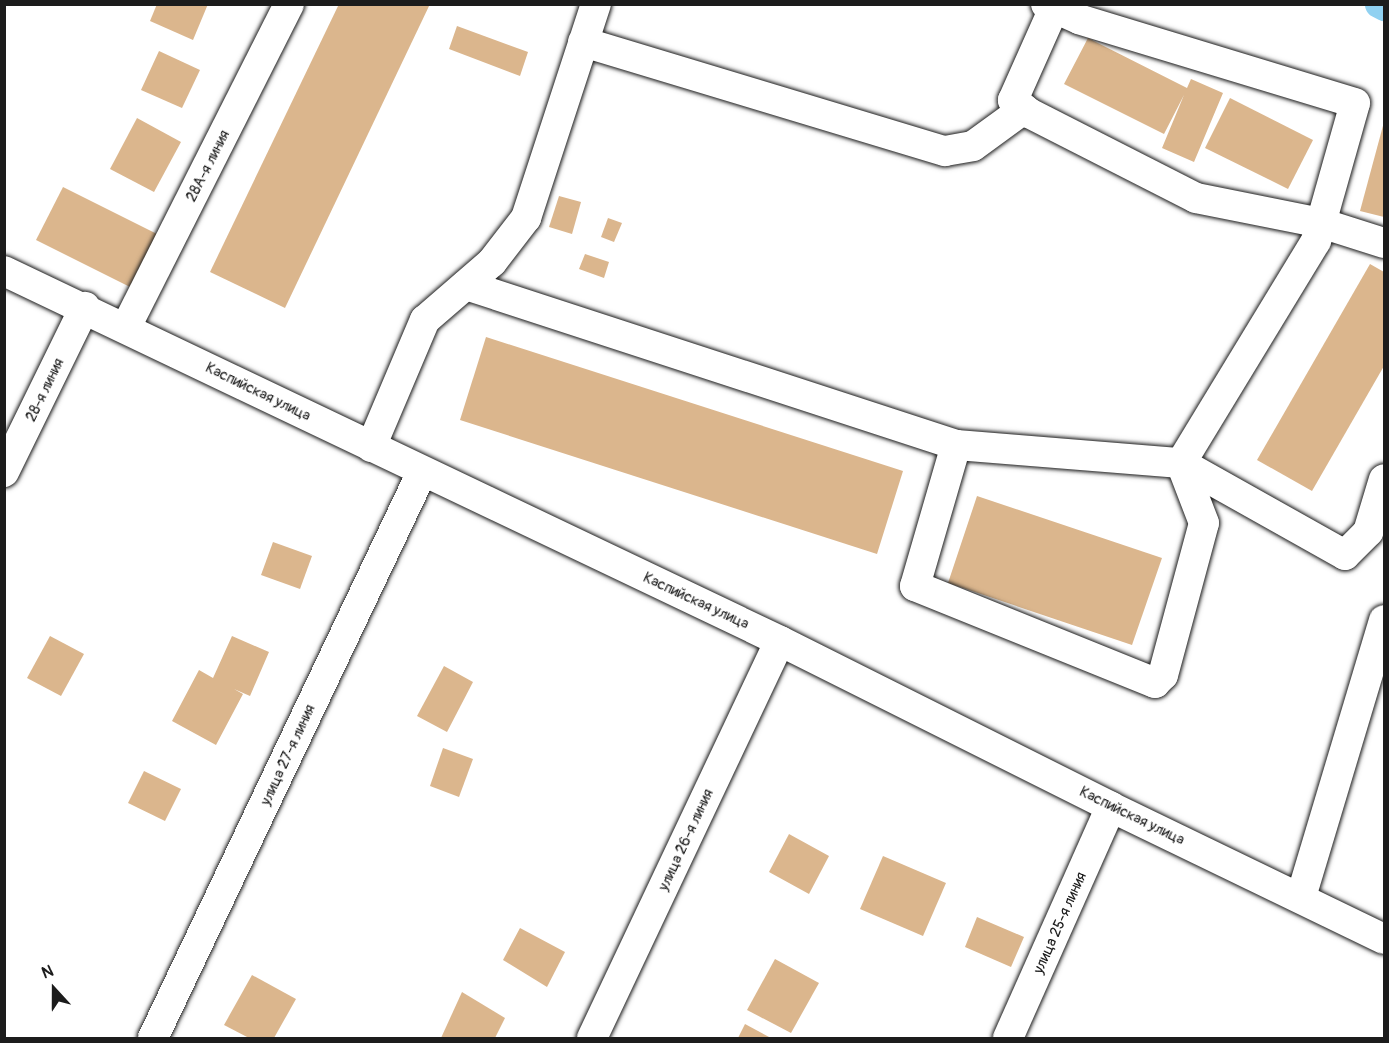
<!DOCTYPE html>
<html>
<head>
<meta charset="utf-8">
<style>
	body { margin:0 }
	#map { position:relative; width:1389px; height:1043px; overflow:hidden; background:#fff; font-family:Pangolin,sans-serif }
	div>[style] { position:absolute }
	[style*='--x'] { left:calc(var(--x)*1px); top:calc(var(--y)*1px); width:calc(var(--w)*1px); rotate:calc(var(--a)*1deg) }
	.canal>* { height:27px; margin:-13.5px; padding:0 13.5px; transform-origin:13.5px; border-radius:13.5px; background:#90d1f1 }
	.building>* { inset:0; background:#dbb68d }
	.roads { filter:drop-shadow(0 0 2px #1c1c1c) drop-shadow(0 0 2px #1c1c1c) }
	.minor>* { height:30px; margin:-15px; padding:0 15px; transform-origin:15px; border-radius:15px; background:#fff }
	span { translate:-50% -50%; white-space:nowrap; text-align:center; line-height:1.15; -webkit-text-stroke:4.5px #fff; paint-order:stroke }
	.street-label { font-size:15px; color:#1c1c1c }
	.frame { position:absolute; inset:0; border:6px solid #1c1c1c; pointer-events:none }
	.north { position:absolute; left:24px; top:959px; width:60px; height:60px; -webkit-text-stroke:4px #fff; paint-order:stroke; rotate:339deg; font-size:16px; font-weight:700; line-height:24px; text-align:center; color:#1c1c1c }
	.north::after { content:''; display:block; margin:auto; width:21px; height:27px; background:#1c1c1c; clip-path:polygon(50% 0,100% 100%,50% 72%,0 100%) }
</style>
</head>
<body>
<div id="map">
	<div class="canal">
		<div style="--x:1378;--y:4;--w:7;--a:27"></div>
	</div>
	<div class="building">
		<div style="clip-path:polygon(157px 4px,208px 4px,193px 40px,150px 21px)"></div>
		<div style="clip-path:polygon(339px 4px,430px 4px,285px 308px,210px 272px)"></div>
		<div style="clip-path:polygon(457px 26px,528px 52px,520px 76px,449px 49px)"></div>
		<div style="clip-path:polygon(1088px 38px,1187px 88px,1191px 79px,1223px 93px,1194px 162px,1162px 148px,1184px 95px,1164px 134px,1064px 84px)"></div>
		<div style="clip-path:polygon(159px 51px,200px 70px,182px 108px,141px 90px)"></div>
		<div style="clip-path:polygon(1230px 98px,1313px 140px,1288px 189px,1205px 148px)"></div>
		<div style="clip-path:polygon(137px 118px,181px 142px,154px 192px,110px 169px)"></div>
		<div style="clip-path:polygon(1384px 122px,1384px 217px,1360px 211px)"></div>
		<div style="clip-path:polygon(63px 187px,157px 234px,130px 287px,36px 240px)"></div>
		<div style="clip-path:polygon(559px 196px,581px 202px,572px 234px,549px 227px)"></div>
		<div style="clip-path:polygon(608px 218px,622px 223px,614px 242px,601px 237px)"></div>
		<div style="clip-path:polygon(585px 254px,609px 262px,604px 278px,579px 269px)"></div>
		<div style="clip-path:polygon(1370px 264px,1384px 272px,1384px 366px,1312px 491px,1257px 460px)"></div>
		<div style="clip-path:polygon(486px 337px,903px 471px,877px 554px,460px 420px)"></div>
		<div style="clip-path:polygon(977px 496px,1162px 558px,1132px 645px,948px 583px)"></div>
		<div style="clip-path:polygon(273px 542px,312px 556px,300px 589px,261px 575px)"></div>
		<div style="clip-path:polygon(50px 636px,84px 654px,61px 696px,27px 678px)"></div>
		<div style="clip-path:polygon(232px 636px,269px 652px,250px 696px,234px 689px,243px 694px,216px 745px,172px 721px,199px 670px,213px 678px)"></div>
		<div style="clip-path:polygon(444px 666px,473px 682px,447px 732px,417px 716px)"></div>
		<div style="clip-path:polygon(443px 748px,473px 759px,459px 797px,430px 786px)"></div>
		<div style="clip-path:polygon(144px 771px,181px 789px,165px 821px,128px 803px)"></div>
		<div style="clip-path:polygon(789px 834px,829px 856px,809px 894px,769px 872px)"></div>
		<div style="clip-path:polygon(883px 856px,946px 883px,923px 936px,860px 909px)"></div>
		<div style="clip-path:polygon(977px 917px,1024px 937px,1011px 967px,965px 947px)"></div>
		<div style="clip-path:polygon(520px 928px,565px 952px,547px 987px,503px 960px)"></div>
		<div style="clip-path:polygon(775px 959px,819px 983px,791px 1033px,747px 1010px)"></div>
		<div style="clip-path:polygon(252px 975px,296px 999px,274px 1038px,249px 1038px,224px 1025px)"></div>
		<div style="clip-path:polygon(462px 992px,505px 1018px,495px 1038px,441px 1038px)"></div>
		<div style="clip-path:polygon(745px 1024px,771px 1038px,738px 1038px)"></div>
	</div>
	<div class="roads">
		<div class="minor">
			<div style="--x:1054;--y:8;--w:101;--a:114"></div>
			<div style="--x:1013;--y:100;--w:21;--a:39"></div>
			<div style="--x:1029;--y:113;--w:187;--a:27"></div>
			<div style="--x:1196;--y:198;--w:127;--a:11.3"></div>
			<div style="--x:1321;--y:223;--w:66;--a:17.6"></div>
			<div style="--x:583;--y:42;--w:378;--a:16.8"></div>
			<div style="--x:945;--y:151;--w:28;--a:-10"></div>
			<div style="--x:973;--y:146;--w:63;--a:-36"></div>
			<div style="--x:4;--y:271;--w:860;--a:25.49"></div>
			<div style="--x:780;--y:641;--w:370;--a:26.6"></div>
			<div style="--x:1111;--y:807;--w:303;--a:25.8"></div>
			<div style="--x:466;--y:285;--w:515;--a:18.08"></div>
			<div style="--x:956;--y:445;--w:147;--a:106.2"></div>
			<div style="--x:915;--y:586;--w:259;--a:22"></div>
			<div style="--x:1155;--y:683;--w:11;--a:-45"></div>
			<div style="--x:1163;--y:675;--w:157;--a:-74.9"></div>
			<div style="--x:1204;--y:523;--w:64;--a:-111"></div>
			<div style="--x:1181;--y:463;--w:260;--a:-58.7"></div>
			<div style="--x:1316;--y:241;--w:143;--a:-74.2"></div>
			<div style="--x:1355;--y:103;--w:288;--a:-163.1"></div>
			<div style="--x:1079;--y:19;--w:36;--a:-156"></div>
			<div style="--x:126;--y:327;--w:362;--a:-63.2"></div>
			<div style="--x:956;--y:445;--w:226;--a:4.6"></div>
			<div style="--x:1181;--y:463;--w:188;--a:29.3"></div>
			<div style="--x:1345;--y:555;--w:33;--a:-45"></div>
			<div style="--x:1368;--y:532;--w:55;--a:-73.2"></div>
			<div style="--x:371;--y:447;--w:138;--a:-67"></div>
			<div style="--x:425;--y:320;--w:89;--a:-40.9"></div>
			<div style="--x:492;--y:262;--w:56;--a:-52.3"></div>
			<div style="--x:526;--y:218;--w:225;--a:-71.9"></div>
			<div style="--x:4;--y:472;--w:184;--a:-63.9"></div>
			<div style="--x:1301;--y:897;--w:289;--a:-73.3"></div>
			<div style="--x:153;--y:1038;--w:627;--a:-64.58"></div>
			<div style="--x:592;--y:1038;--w:439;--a:-64.7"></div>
			<div style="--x:1008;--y:1038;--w:253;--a:-66"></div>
		</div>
	</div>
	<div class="street-label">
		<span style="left:208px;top:166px;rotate:-63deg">28А-я линия</span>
		<span style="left:45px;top:390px;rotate:-64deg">28-я линия</span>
		<span style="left:258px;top:392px;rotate:26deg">Каспийская улица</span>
		<span style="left:696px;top:601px;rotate:25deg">Каспийская улица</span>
		<span style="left:288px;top:755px;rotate:-65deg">улица 27-я линия</span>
		<span style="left:1132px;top:816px;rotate:26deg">Каспийская улица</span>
		<span style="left:686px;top:840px;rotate:-65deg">улица 26-я линия</span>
		<span style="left:1060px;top:923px;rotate:-66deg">улица 25-я линия</span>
	</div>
	<div class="frame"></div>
	<div class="north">N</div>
</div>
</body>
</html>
